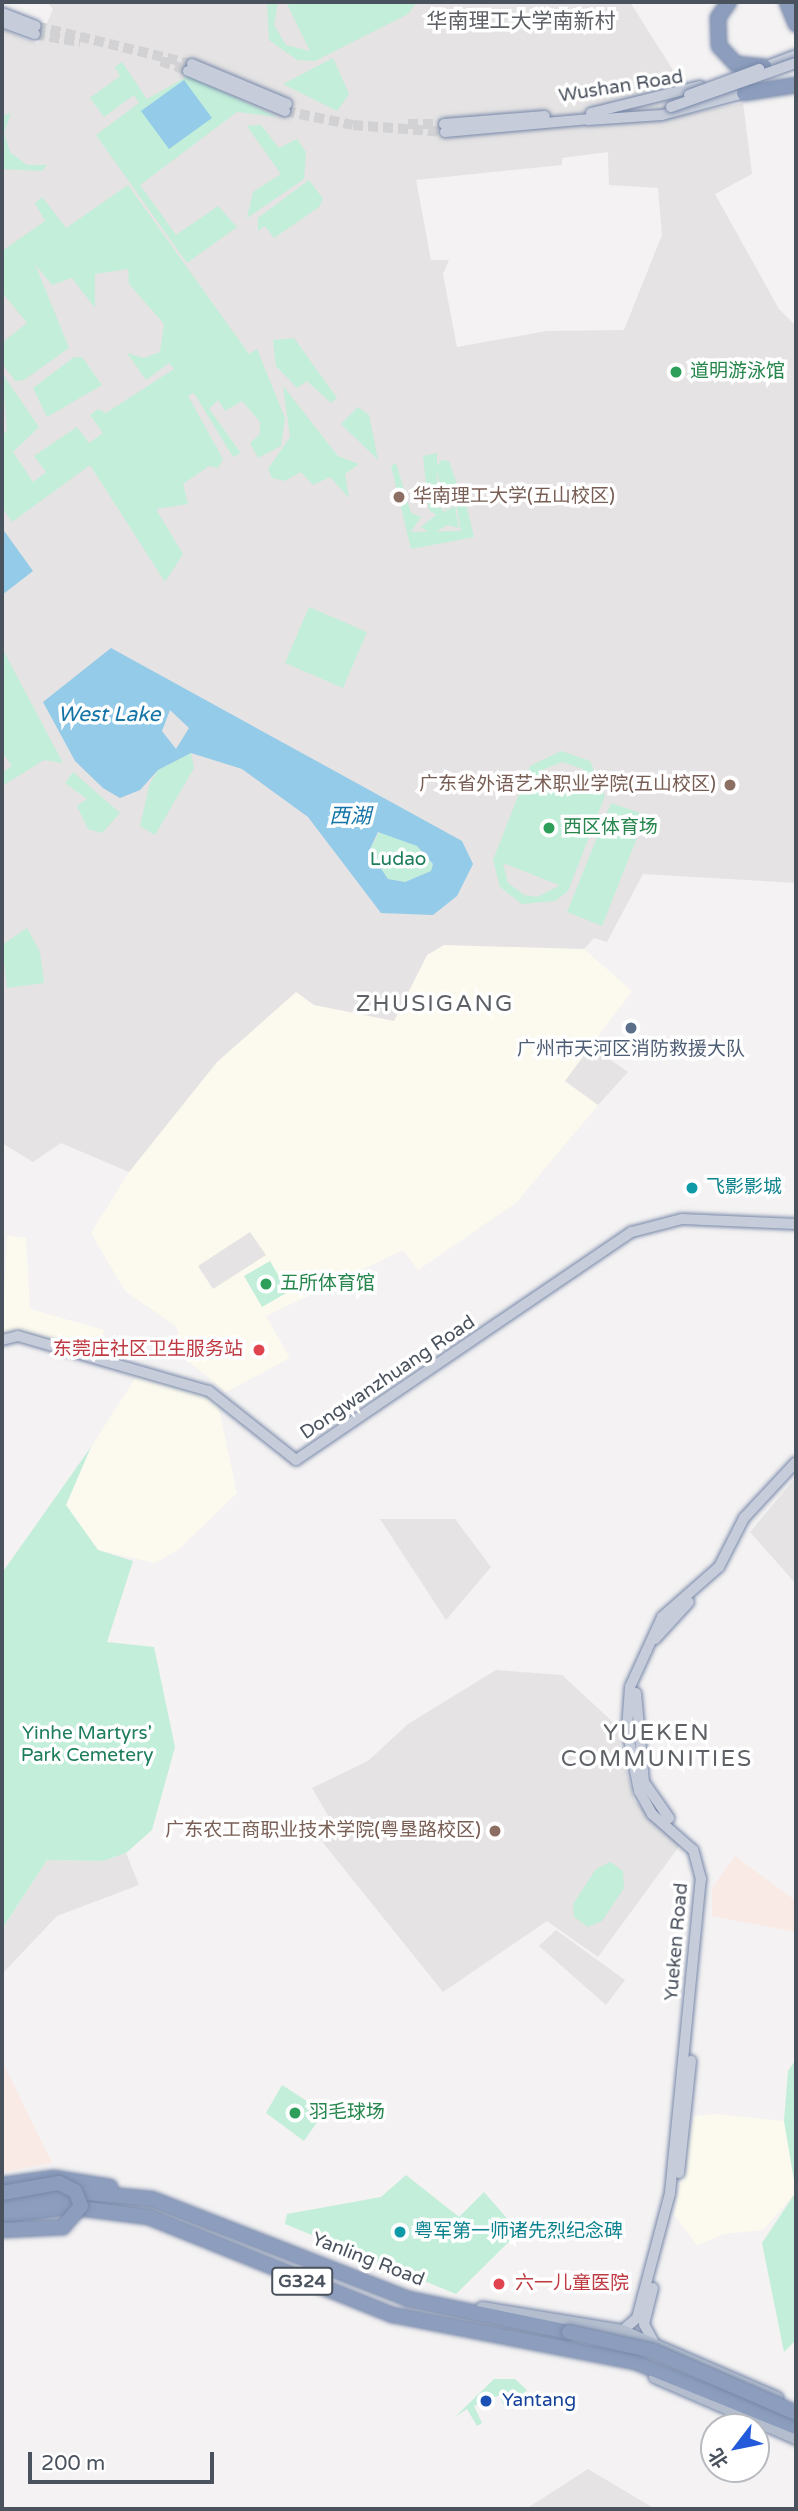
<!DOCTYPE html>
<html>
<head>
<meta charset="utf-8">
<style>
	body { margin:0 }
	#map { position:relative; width:798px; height:2511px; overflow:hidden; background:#f4f2f2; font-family:"Varela Round","Noto Sans SC",sans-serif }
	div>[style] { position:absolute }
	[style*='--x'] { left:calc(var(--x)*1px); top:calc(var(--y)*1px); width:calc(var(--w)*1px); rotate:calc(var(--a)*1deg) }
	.commercial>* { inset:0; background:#fcfaee }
	.education>* { inset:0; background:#e5e3e3 }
	.medical>* { inset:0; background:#faeae5 }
	.green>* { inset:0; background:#c3eeda }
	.water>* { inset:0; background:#93cbe8 }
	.secondary-tunnel>* { height:10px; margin-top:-5px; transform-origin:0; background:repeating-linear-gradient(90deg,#d2d2d4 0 10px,transparent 0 15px) }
	.roads { filter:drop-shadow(0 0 2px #7788a9) drop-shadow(0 0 2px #7788a9) }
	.secondary>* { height:10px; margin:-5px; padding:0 5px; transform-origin:5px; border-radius:5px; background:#c6ccd9 }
	.primary>* { height:12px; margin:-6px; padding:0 6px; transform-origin:6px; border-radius:6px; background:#b3bdce }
	.highway>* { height:14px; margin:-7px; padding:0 7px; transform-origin:7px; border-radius:7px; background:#8c9dbd }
	.bridges { filter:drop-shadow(0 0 2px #7788a9) drop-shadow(0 0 2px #7788a9) }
	.secondary-bridge>* { height:10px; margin:-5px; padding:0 5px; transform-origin:5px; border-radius:5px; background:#c6ccd9 }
	.highway-bridge>* { height:14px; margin:-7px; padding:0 7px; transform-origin:7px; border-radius:7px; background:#8c9dbd }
	.dots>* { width:19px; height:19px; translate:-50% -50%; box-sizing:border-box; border:4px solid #fff; border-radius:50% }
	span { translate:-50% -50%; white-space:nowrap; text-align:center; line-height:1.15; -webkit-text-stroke:7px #fff; paint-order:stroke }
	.shield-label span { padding:2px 5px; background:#fff; border:2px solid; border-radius:5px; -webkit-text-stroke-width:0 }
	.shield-label { font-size:18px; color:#4a525e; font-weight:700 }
	.street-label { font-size:19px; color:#4a525e }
	.leisure-label { font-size:19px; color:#27864d }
	.left { translate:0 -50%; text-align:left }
	.education-label { font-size:19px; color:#785e54 }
	.right { translate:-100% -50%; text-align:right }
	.park-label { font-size:19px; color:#1d7e5b }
	.service-label { font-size:19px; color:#4e5e75 }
	.culture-label { font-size:19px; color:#0d838f }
	.health-label { font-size:19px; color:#be3a42 }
	.transit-label { font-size:19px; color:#164399 }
	.neighbourhood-label { font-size:21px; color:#5e6166 }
	.water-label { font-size:21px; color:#1474a7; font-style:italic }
	.quarter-label { font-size:23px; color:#5e6166; letter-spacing:2px }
	.frame { position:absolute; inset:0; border:4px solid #4a525e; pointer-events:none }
	.north { position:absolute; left:700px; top:2413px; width:70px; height:70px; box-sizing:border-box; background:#fff; border:2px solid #b7babf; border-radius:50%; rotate:238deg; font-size:19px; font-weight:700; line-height:28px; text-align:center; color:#4a525e }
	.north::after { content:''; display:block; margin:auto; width:24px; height:32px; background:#235adc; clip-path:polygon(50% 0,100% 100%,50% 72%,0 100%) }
	.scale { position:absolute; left:28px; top:2452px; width:186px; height:32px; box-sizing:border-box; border:4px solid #4a525e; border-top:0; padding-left:9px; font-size:21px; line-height:24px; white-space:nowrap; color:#4a525e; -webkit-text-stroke:5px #fff; paint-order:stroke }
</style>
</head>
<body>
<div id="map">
	<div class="commercial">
		<div style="clip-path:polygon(444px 945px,584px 949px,632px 991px,565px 1081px,598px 1105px,516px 1203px,418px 1270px,403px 1250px,266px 1316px,290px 1358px,226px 1392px,182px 1356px,177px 1327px,125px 1291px,91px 1233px,129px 1172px,217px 1062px,296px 992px,394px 1020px,427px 955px)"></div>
		<div style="clip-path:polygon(7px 1235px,26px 1238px,30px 1309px,104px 1330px,99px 1357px,2px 1336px)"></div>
		<div style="clip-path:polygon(138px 1374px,196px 1386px,217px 1400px,237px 1493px,178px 1550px,155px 1563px,98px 1550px,66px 1505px,91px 1447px)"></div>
		<div style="clip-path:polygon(716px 2114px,784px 2121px,796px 2192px,763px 2230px,724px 2234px,697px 2245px,674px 2215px,694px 2116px)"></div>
	</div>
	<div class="education">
		<div style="clip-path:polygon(evenodd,47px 2px,630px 2px,683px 86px,687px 114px,743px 103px,752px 174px,715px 194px,779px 309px,796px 326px,796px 883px,643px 874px,607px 942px,594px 938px,584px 949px,444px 945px,427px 955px,394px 1021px,314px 1005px,296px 992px,217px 1062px,129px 1172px,61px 1143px,33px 1162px,2px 1143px,2px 29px,38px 44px,53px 9px,47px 2px,608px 152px,609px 185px,658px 188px,662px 235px,624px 330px,547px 331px,457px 347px,443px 274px,449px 260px,431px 260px,416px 180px,562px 165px,562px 158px,608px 152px)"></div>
		<div style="clip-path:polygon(591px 1046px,628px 1072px,598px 1105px,565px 1081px)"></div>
		<div style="clip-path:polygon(250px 1232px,266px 1255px,213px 1289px,198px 1266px)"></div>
		<div style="clip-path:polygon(796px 1477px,796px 1584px,750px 1532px)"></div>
		<div style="clip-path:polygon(380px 1519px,455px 1519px,491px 1567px,446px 1620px)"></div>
		<div style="clip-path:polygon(496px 1670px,562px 1675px,615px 1724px,634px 1800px,680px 1845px,598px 1957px,547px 1921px,443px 1992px,320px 1839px,333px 1824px,312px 1788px,368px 1761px,408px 1724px)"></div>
		<div style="clip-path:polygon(126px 1853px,139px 1885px,57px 1916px,2px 1974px,2px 1929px,47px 1860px,103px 1861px)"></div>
		<div style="clip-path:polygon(556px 1930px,625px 1980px,606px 2005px,539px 1946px)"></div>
		<div style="clip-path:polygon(588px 2469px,655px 2509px,526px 2509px)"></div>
	</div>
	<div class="medical">
		<div style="clip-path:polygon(735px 1856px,796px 1901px,796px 1932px,712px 1916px,712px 1888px)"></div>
		<div style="clip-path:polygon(2px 2061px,52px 2163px,2px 2172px)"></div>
	</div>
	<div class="green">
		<div style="clip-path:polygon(267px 2px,278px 2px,274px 25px,286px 45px,310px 51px,286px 2px,417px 2px,408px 14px,315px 61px,297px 60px,269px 40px)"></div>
		<div style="clip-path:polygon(333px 58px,349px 94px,337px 111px,283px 84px)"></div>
		<div style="clip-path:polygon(122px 62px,147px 99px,188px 76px,278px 117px,237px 112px,140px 185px,176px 235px,218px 206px,237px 227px,187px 263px,96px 135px,139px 103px,134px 95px,104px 117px,90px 98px,120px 76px,115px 67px)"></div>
		<div style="clip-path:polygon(11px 113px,4px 133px,10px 152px,27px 165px,47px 165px,42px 171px,2px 169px,2px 116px)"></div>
		<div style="clip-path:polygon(261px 125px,279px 148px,297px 139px,306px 152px,304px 179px,247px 218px,253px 192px,281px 174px,247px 126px)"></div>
		<div style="clip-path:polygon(309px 180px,323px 199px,319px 207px,274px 238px,265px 226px,258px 231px,258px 218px)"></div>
		<div style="clip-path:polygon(128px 185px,249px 354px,257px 349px,285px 418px,281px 446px,258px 458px,250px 443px,260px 434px,260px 422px,242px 401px,225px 411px,218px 400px,209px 409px,241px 453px,233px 457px,194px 393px,188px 396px,223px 459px,218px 468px,209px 466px,183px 484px,188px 504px,156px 509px,183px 554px,165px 582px,90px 465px,12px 522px,2px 507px,2px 435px,7px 431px,2px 373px,39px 427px,13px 452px,33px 482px,46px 472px,34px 456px,77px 427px,89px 443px,103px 433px,90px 415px,98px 409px,106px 413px,174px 369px,169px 363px,146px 380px,127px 353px,144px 358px,160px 352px,164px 324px,129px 284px,128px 269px,95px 274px,95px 308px,72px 278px,52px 285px,35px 264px,69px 348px,24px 380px,15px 381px,2px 363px,2px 343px,27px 323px,2px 292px,2px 251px,45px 221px,35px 203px,42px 197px,66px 228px)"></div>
		<div style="clip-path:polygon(294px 338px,337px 398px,331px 403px,307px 381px,297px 388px,276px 366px,273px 340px)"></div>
		<div style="clip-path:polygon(74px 357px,82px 357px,102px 385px,47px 417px,33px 388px)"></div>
		<div style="clip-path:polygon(283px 386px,338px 456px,359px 464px,345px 474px,349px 498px,330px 477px,313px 485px,301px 472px,285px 481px,272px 478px,268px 469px,290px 437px)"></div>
		<div style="clip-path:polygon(358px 407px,369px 415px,378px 460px,341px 424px)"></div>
		<div style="clip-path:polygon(437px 453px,437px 503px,444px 512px,455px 506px,459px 528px,447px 525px,432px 534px,421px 527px,436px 515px,429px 510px,423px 456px)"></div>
		<div style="clip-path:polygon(442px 460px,449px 461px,458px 488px,446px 510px,436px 467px)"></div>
		<div style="clip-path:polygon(396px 463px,411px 513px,421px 517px,411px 532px,461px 531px,456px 502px,463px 492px,474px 537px,411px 549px,391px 466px)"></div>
		<div style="clip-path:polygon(309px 607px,367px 632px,343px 688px,285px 663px)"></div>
		<div style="clip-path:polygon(2px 648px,63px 763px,44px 760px,2px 786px,2px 773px,12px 766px,2px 752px)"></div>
		<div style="clip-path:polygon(evenodd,561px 751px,590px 761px,605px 796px,568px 891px,555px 901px,522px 904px,500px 887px,493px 860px,530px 766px,561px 751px,562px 762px,583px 769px,596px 794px,540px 771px,562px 762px,561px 751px,503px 863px,559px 885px,559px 886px,537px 897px,524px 895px,508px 883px,503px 863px)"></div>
		<div style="clip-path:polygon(191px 753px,194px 768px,155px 835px,140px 826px,150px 783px,158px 770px)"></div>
		<div style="clip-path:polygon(73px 772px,120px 813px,102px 833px,88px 829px,77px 806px,87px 799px,65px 783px)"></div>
		<div style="clip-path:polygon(611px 803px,646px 815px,602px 926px,567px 912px)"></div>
		<div style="clip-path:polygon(380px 831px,417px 846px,433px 864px,431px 871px,405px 882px,388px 879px,369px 851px)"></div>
		<div style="clip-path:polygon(27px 928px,40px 952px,44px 983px,7px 988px,2px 945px)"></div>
		<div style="clip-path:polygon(270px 1261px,288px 1292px,262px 1307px,244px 1276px)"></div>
		<div style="clip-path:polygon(91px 1447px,66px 1505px,98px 1550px,133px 1561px,107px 1642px,154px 1647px,175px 1747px,152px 1830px,126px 1853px,103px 1861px,47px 1860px,2px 1929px,2px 1573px)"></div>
		<div style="clip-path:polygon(610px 1862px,623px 1871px,624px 1888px,602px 1921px,588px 1927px,574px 1917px,573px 1904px,596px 1869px)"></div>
		<div style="clip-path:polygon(796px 2059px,796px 2340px,784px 2352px,762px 2243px,796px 2192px,784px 2121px,788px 2071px)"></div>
		<div style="clip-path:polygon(282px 2085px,324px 2112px,304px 2141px,266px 2113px)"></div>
		<div style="clip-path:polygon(406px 2175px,459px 2217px,484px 2192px,519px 2232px,456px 2294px,285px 2224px,287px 2214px,381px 2197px)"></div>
		<div style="clip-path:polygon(494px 2379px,515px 2379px,527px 2390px,522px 2396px,514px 2392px,504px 2407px,500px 2395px,474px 2406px,482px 2423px,477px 2426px,467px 2409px,455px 2417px)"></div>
	</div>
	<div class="water">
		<div style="clip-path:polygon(184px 80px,212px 118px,169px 149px,141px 111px)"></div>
		<div style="clip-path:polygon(2px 528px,33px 571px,2px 595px)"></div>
		<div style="clip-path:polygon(evenodd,111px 648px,462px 841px,473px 864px,457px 896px,433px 915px,381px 913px,308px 817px,242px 769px,191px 753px,158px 770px,140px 790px,120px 798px,103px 788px,75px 761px,43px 702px,111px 648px,170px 710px,189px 728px,176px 749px,162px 731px,170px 710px,111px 648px,378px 832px,417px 846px,433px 864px,431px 871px,405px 882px,388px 879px,369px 851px,378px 832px)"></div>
	</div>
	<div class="secondary-tunnel">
		<div style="--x:36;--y:26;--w:161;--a:13.7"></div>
		<div style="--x:35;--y:34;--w:46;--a:10.1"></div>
		<div style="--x:161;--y:61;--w:29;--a:20"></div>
		<div style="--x:285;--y:111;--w:69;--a:11.6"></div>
		<div style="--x:353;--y:125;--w:92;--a:4.4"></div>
		<div style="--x:408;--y:124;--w:36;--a:0"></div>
	</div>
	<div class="roads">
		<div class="secondary">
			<div style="--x:2;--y:13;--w:36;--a:21"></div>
			<div style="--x:2;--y:22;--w:35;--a:20"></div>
			<div style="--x:192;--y:64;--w:103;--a:22.8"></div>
			<div style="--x:765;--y:67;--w:33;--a:-21"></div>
			<div style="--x:188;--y:71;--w:105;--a:22.4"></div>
			<div style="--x:591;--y:113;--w:112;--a:-13.9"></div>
			<div style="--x:588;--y:120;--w:74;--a:-3.9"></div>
			<div style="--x:662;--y:115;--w:85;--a:-15"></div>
			<div style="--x:744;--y:93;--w:8;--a:-97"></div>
			<div style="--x:444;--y:124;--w:101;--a:-4.5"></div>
			<div style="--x:445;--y:132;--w:148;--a:-5.1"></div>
			<div style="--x:2;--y:1340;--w:16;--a:-14"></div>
			<div style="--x:18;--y:1336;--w:199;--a:16.1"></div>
			<div style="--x:209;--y:1391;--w:111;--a:38.4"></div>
			<div style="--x:296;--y:1460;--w:406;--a:-34.2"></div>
			<div style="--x:632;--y:1232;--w:52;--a:-14.6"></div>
			<div style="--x:682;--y:1219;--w:114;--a:2.5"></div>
			<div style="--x:655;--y:1639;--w:50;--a:-47.4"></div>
			<div style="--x:636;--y:1693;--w:89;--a:84.9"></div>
			<div style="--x:644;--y:1782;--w:44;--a:55.2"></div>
			<div style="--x:679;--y:2173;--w:113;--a:-83.9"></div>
			<div style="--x:622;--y:2331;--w:20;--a:-41"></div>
			<div style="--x:637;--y:2318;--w:129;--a:-75.2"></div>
			<div style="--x:670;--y:2193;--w:316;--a:-84.4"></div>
			<div style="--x:701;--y:1879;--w:30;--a:-105"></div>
			<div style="--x:693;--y:1850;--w:55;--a:-138.7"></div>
			<div style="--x:652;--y:1814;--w:26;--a:-119"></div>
			<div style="--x:639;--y:1791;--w:63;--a:-101"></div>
			<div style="--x:627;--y:1729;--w:42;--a:-85.9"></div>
			<div style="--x:630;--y:1687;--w:77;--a:-65.4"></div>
			<div style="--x:662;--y:1617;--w:76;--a:-41.3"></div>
			<div style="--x:719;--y:1567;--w:55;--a:-63"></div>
			<div style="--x:744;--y:1518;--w:76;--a:-47.1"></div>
			<div style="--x:653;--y:2341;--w:19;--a:-118"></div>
			<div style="--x:644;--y:2324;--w:37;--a:-76"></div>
		</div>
		<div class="primary">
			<div style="--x:482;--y:2308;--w:142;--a:9.3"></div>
			<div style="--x:622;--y:2331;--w:169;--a:23.4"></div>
			<div style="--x:655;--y:2377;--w:154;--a:23.4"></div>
		</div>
		<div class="highway">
			<div style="--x:729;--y:2;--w:19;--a:125"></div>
			<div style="--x:718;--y:18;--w:28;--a:88"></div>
			<div style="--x:719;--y:46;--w:25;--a:47"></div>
			<div style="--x:736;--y:64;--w:29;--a:6"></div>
			<div style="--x:787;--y:2;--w:24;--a:68"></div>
			<div style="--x:744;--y:93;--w:53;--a:-8.7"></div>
			<div style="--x:2;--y:2185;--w:52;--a:-7.7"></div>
			<div style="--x:54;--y:2178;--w:57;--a:9.1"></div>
			<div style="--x:2;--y:2203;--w:88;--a:-6.6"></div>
			<div style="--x:89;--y:2193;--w:63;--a:5.4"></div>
			<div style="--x:152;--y:2199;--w:276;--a:21.3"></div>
			<div style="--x:409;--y:2299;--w:163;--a:11.7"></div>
			<div style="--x:2;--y:2216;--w:70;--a:-7.4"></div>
			<div style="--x:71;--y:2207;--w:79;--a:7.3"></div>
			<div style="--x:149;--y:2217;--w:263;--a:21.9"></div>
			<div style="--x:393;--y:2315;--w:247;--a:11"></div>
			<div style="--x:635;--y:2362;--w:174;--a:22"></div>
		</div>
	</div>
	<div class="bridges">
		<div class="secondary-bridge">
			<div style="--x:689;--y:95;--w:75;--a:-20.4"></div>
			<div style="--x:671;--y:107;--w:133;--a:-19.4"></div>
		</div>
		<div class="highway-bridge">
			<div style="--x:2;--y:2193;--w:58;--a:-10"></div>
			<div style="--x:59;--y:2183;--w:18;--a:27"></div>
			<div style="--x:75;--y:2191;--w:16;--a:68"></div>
			<div style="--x:81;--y:2206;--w:28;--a:131"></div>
			<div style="--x:63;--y:2227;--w:61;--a:177.2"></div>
			<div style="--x:569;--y:2332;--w:86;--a:12.7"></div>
			<div style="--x:653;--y:2351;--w:156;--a:23.4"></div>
		</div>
	</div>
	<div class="dots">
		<div style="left:676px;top:372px;background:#2e9e5b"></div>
		<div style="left:399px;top:497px;background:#8d6e63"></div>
		<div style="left:730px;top:785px;background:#8d6e63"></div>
		<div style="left:549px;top:828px;background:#2e9e5b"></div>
		<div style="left:631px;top:1028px;background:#5c6f8a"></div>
		<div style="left:692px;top:1188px;background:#0f9aa8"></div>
		<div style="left:266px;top:1284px;background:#2e9e5b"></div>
		<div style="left:259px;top:1350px;background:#e0444e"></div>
		<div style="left:495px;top:1831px;background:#8d6e63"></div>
		<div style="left:295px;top:2113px;background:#2e9e5b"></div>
		<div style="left:400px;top:2232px;background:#0f9aa8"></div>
		<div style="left:499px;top:2284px;background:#e0444e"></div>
		<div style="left:486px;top:2401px;background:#1a4fb4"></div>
	</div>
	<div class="shield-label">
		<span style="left:302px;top:2281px">G324</span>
	</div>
	<div class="street-label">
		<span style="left:621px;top:87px;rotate:-9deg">Wushan Road</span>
		<span style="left:388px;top:1378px;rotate:-34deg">Dongwanzhuang Road</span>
		<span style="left:677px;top:1942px;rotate:-85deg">Yueken Road</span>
		<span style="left:368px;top:2260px;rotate:21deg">Yanling Road</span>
	</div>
	<div class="leisure-label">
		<span class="left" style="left:690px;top:372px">道明游泳馆</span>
		<span class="left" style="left:563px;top:828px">西区体育场</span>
		<span class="left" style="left:280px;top:1284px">五所体育馆</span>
		<span class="left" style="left:309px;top:2113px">羽毛球场</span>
	</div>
	<div class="education-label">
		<span class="left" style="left:413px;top:497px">华南理工大学(五山校区)</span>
		<span class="right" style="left:716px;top:785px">广东省外语艺术职业学院(五山校区)</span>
		<span class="right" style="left:481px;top:1831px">广东农工商职业技术学院(粤垦路校区)</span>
	</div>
	<div class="park-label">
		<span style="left:398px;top:860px">Ludao</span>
		<span style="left:87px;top:1745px">Yinhe Martyrs'<br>Park Cemetery</span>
	</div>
	<div class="service-label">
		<span style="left:631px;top:1050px">广州市天河区消防救援大队</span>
	</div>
	<div class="culture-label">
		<span class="left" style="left:706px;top:1188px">飞影影城</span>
		<span class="left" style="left:414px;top:2232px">粤军第一师诸先烈纪念碑</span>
	</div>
	<div class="health-label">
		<span class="right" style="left:243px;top:1350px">东莞庄社区卫生服务站</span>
		<span class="left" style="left:515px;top:2284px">六一儿童医院</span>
	</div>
	<div class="transit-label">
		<span class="left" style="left:502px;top:2401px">Yantang</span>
	</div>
	<div class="neighbourhood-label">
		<span style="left:521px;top:22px">华南理工大学南新村</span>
	</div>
	<div class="water-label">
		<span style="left:109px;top:715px">West Lake</span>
		<span style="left:350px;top:817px">西湖</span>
	</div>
	<div class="quarter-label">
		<span style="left:435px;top:1004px">ZHUSIGANG</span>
		<span style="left:657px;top:1746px">YUEKEN<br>COMMUNITIES</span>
	</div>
	<div class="frame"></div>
	<div class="north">北</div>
	<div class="scale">200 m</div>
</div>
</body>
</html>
